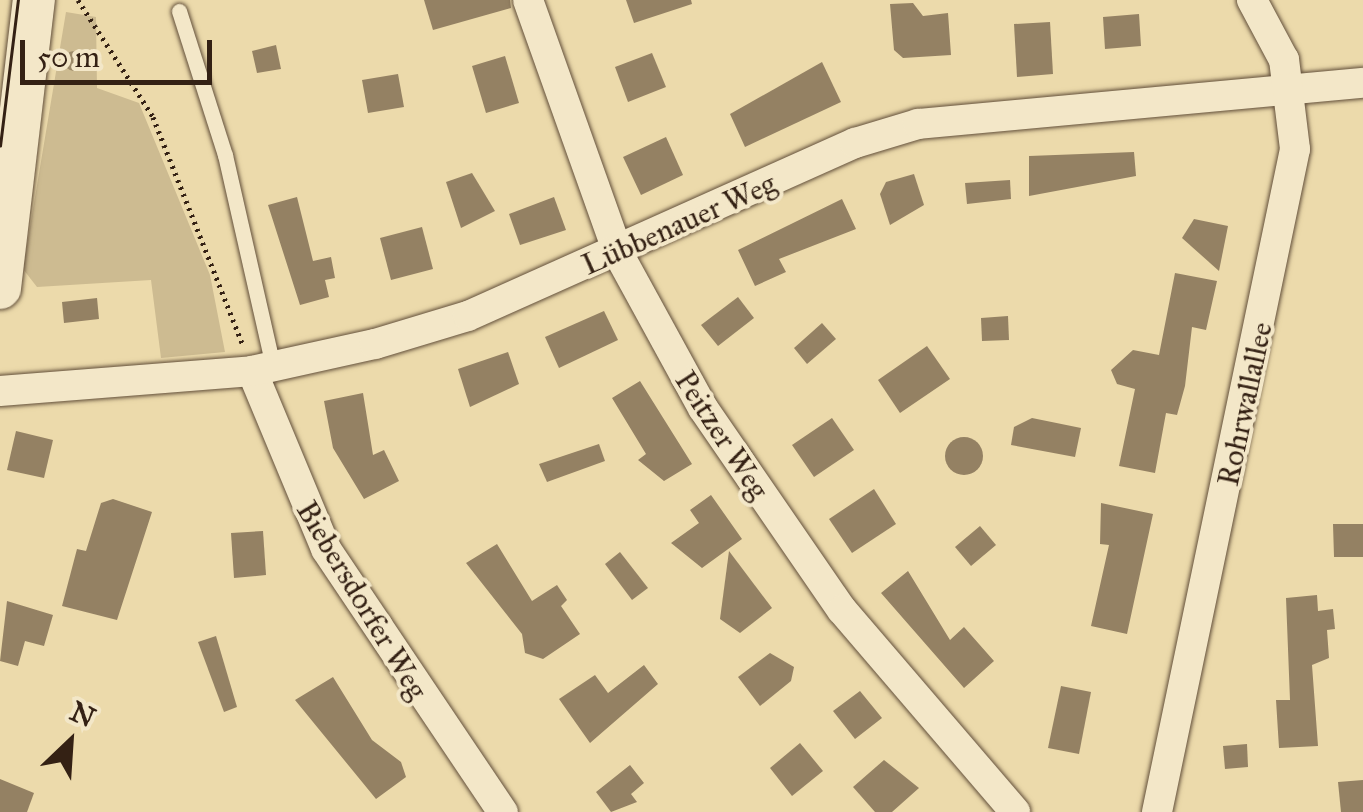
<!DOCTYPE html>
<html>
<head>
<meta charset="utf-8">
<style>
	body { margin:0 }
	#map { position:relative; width:1363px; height:812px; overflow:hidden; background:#ecdaab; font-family:"IM FELL Great Primer",serif }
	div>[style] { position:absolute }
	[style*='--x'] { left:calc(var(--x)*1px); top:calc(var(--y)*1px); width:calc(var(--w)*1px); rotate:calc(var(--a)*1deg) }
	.green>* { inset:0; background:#cdbb91 }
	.building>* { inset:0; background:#948163 }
	.round { border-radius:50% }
	.path>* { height:5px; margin-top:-2.5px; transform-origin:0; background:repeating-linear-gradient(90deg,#342114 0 2.5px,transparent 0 7.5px) }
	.roads { filter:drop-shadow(0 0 2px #624f3a) drop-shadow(0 0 2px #624f3a) }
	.lane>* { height:15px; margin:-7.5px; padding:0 7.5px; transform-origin:7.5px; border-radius:7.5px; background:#f3e7c8 }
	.street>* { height:30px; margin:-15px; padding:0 15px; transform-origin:15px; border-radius:15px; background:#f3e7c8 }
	.secondary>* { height:42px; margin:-21px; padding:0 21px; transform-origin:21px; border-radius:21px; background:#f3e7c8 }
	.tram>* { height:2.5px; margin:-1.25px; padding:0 1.25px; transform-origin:1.25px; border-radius:1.25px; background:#342114 }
	.trees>* { width:20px; height:20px; margin:-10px; border-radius:50%; background:#9c8a69 }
	span { translate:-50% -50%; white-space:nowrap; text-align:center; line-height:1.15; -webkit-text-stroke:8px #f3e7c8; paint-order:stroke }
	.street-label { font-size:30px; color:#342114 }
	.north { position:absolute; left:20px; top:692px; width:100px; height:100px; -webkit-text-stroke:8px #f3e7c8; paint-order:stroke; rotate:25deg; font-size:28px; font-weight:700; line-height:40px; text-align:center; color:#342114 }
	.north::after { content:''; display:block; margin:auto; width:35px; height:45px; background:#342114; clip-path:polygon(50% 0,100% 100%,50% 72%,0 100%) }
	.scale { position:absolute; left:20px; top:40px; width:192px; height:45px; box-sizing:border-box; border:5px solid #342114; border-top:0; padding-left:12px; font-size:30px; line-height:35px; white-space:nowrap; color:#342114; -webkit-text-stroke:8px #f3e7c8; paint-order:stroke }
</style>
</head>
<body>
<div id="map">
	<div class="green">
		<div style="clip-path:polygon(66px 12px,96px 17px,97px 88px,139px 103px,210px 275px,225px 352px,161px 358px,151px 280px,37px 287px,23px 269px)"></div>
	</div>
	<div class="building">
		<div style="clip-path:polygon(424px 0,510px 0,511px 8px,433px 30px)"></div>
		<div style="clip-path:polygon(626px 0,691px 0,692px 4px,634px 23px)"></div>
		<div style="clip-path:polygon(913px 3px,923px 16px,948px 13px,951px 55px,903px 58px,894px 50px,890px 4px)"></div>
		<div style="clip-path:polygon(1139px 14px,1141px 46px,1105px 49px,1103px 17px)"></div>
		<div style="clip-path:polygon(1050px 22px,1053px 74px,1017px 77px,1014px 24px)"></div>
		<div style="clip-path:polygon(276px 45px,281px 69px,257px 73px,252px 51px)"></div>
		<div style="clip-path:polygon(652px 53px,666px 87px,628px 102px,615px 67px)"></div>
		<div style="clip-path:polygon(505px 56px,519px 103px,486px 113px,472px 66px)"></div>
		<div style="clip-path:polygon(822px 62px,841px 102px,745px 147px,730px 114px)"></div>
		<div style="clip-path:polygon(398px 74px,404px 107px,368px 113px,362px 80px)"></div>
		<div style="clip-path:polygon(666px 137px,683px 175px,641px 195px,623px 157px)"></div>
		<div style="clip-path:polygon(1134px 152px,1136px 176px,1029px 196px,1029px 156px)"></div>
		<div style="clip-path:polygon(472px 173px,495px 211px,461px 228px,446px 182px)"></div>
		<div style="clip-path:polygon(914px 174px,924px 205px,890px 225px,880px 194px,886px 182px)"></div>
		<div style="clip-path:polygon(1010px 180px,1011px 199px,967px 204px,965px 183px)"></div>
		<div style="clip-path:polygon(297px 197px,313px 261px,331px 257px,335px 278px,325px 280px,329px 297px,300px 305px,268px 205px)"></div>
		<div style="clip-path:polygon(554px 197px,566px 230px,520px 245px,509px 214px)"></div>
		<div style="clip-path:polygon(842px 199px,856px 229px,779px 259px,786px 272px,755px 286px,738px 250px)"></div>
		<div style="clip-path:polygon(1194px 219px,1228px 226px,1219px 271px,1182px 238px)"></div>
		<div style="clip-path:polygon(422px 227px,433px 269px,391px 280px,380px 238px)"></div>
		<div style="clip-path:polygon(1175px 273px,1217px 281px,1206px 330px,1192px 327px,1185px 386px,1177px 415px,1166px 413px,1155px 473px,1119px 466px,1135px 389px,1117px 384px,1111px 370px,1133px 350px,1159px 355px)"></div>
		<div style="clip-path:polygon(738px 297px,754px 318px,718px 346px,701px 325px)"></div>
		<div style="clip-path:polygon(97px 298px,99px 319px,64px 323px,62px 302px)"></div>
		<div style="clip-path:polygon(604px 311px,618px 340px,559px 368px,545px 337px)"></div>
		<div style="clip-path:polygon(1008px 316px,1009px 340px,982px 341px,981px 318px)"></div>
		<div style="clip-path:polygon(822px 323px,836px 339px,807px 364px,794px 348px)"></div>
		<div style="clip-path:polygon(927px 346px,950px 379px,900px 413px,878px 380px)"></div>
		<div style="clip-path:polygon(508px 352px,519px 384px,470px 407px,458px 369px)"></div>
		<div style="clip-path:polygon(640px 381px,692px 464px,664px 481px,638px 460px,646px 454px,612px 398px)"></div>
		<div style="clip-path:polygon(363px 393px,373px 455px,384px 450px,399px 481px,364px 499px,333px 448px,324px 401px)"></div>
		<div style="clip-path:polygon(832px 418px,854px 450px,814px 477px,792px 445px)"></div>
		<div style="clip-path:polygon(1032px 418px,1081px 428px,1075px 457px,1011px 445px,1014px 427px)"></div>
		<div style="clip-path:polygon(16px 431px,53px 440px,44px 478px,7px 470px)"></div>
		<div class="round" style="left:945px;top:437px;width:38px;height:38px"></div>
		<div style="clip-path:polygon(599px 444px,605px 461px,547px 482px,539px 464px)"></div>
		<div style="clip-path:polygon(874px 489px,896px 524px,852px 553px,829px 519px)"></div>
		<div style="clip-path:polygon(711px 495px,742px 539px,702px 568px,671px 543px,699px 523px,690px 510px)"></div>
		<div style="clip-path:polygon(113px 499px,152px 512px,117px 620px,62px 606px,77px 549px,86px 551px,101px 503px)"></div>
		<div style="clip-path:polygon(1101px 503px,1153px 514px,1127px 634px,1091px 626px,1109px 545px,1100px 544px)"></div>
		<div style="clip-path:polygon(1333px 524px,1363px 524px,1363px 557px,1334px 557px)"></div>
		<div style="clip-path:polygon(980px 526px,996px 545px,971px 566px,955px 547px)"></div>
		<div style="clip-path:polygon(263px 531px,266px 575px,234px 578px,231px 533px)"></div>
		<div style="clip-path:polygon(497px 544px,532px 601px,557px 585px,567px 600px,561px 606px,580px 634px,543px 659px,525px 653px,522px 634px,466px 563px)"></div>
		<div style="clip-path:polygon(729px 551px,772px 608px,740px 633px,720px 619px)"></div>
		<div style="clip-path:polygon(620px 552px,648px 588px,632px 600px,605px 564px)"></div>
		<div style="clip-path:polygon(908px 571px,950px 640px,964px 627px,994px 661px,964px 688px,881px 593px)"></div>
		<div style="clip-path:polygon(1317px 595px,1318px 611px,1333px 609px,1335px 629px,1327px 630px,1329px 658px,1312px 665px,1318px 746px,1279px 748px,1276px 700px,1290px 700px,1286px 598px)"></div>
		<div style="clip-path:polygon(7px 601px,53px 615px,44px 646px,25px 641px,18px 666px,0 661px)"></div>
		<div style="clip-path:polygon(216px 636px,237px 707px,224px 712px,198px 642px)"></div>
		<div style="clip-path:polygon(770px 653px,794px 667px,791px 681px,760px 706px,738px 677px)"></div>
		<div style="clip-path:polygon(644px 665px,658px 684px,590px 743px,559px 699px,595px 675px,608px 693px)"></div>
		<div style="clip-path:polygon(333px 677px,372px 740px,401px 762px,406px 777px,376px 799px,295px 700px)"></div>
		<div style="clip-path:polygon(1061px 686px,1091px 692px,1079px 754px,1048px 748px)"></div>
		<div style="clip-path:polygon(860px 691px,882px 718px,855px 739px,833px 711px)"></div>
		<div style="clip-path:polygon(800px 743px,823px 771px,792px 796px,770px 768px)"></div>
		<div style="clip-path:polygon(1247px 744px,1248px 767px,1225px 769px,1223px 746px)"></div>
		<div style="clip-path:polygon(884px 760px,919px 788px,892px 812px,875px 812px,853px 787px)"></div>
		<div style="clip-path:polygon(630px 765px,644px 783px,631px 794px,637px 802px,611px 812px,596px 792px)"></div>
		<div style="clip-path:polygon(0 779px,34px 793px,27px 812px,0 812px)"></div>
		<div style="clip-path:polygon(1363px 780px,1363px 812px,1341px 812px,1338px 782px)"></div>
	</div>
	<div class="path">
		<div style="--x:78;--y:0;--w:139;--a:57.3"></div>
		<div style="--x:153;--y:117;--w:245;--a:68.5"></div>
	</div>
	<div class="roads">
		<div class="lane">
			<div style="--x:179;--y:11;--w:151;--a:72.3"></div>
			<div style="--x:225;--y:155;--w:217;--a:77.2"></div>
		</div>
		<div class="street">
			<div style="--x:528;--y:0;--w:269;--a:70.4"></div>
			<div style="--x:618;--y:253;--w:177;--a:61.3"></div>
			<div style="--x:703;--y:408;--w:245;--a:55.5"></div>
			<div style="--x:842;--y:610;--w:266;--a:49.4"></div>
			<div style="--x:252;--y:371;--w:193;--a:67.4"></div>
			<div style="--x:326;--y:549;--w:317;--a:56.1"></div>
			<div style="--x:0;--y:391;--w:253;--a:-4.5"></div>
			<div style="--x:252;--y:371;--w:126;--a:-12.4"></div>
			<div style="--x:375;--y:344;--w:97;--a:-16.8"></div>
			<div style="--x:468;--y:316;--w:424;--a:-24.1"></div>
			<div style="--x:855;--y:143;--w:66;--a:-16.8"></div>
			<div style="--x:918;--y:124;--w:447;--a:-5.3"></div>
			<div style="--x:1157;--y:812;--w:677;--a:-78.24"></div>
			<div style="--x:1295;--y:149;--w:90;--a:-97"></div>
			<div style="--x:1284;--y:60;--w:68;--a:-118.1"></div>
		</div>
		<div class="secondary">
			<div style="--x:0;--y:288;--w:290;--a:-83.3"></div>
		</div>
	</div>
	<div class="tram">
		<div style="--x:0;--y:146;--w:147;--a:-83"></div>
	</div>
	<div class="trees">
		<div style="left:74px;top:61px"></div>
	</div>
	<div class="street-label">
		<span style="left:679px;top:224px;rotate:-24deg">Lübbenauer Weg</span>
		<span style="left:1245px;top:404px;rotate:-78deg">Rohrwallallee</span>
		<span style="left:722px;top:435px;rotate:57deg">Peitzer Weg</span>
		<span style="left:362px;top:600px;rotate:59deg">Biebersdorfer Weg</span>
	</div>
	<div class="north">N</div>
	<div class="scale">50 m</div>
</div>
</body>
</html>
